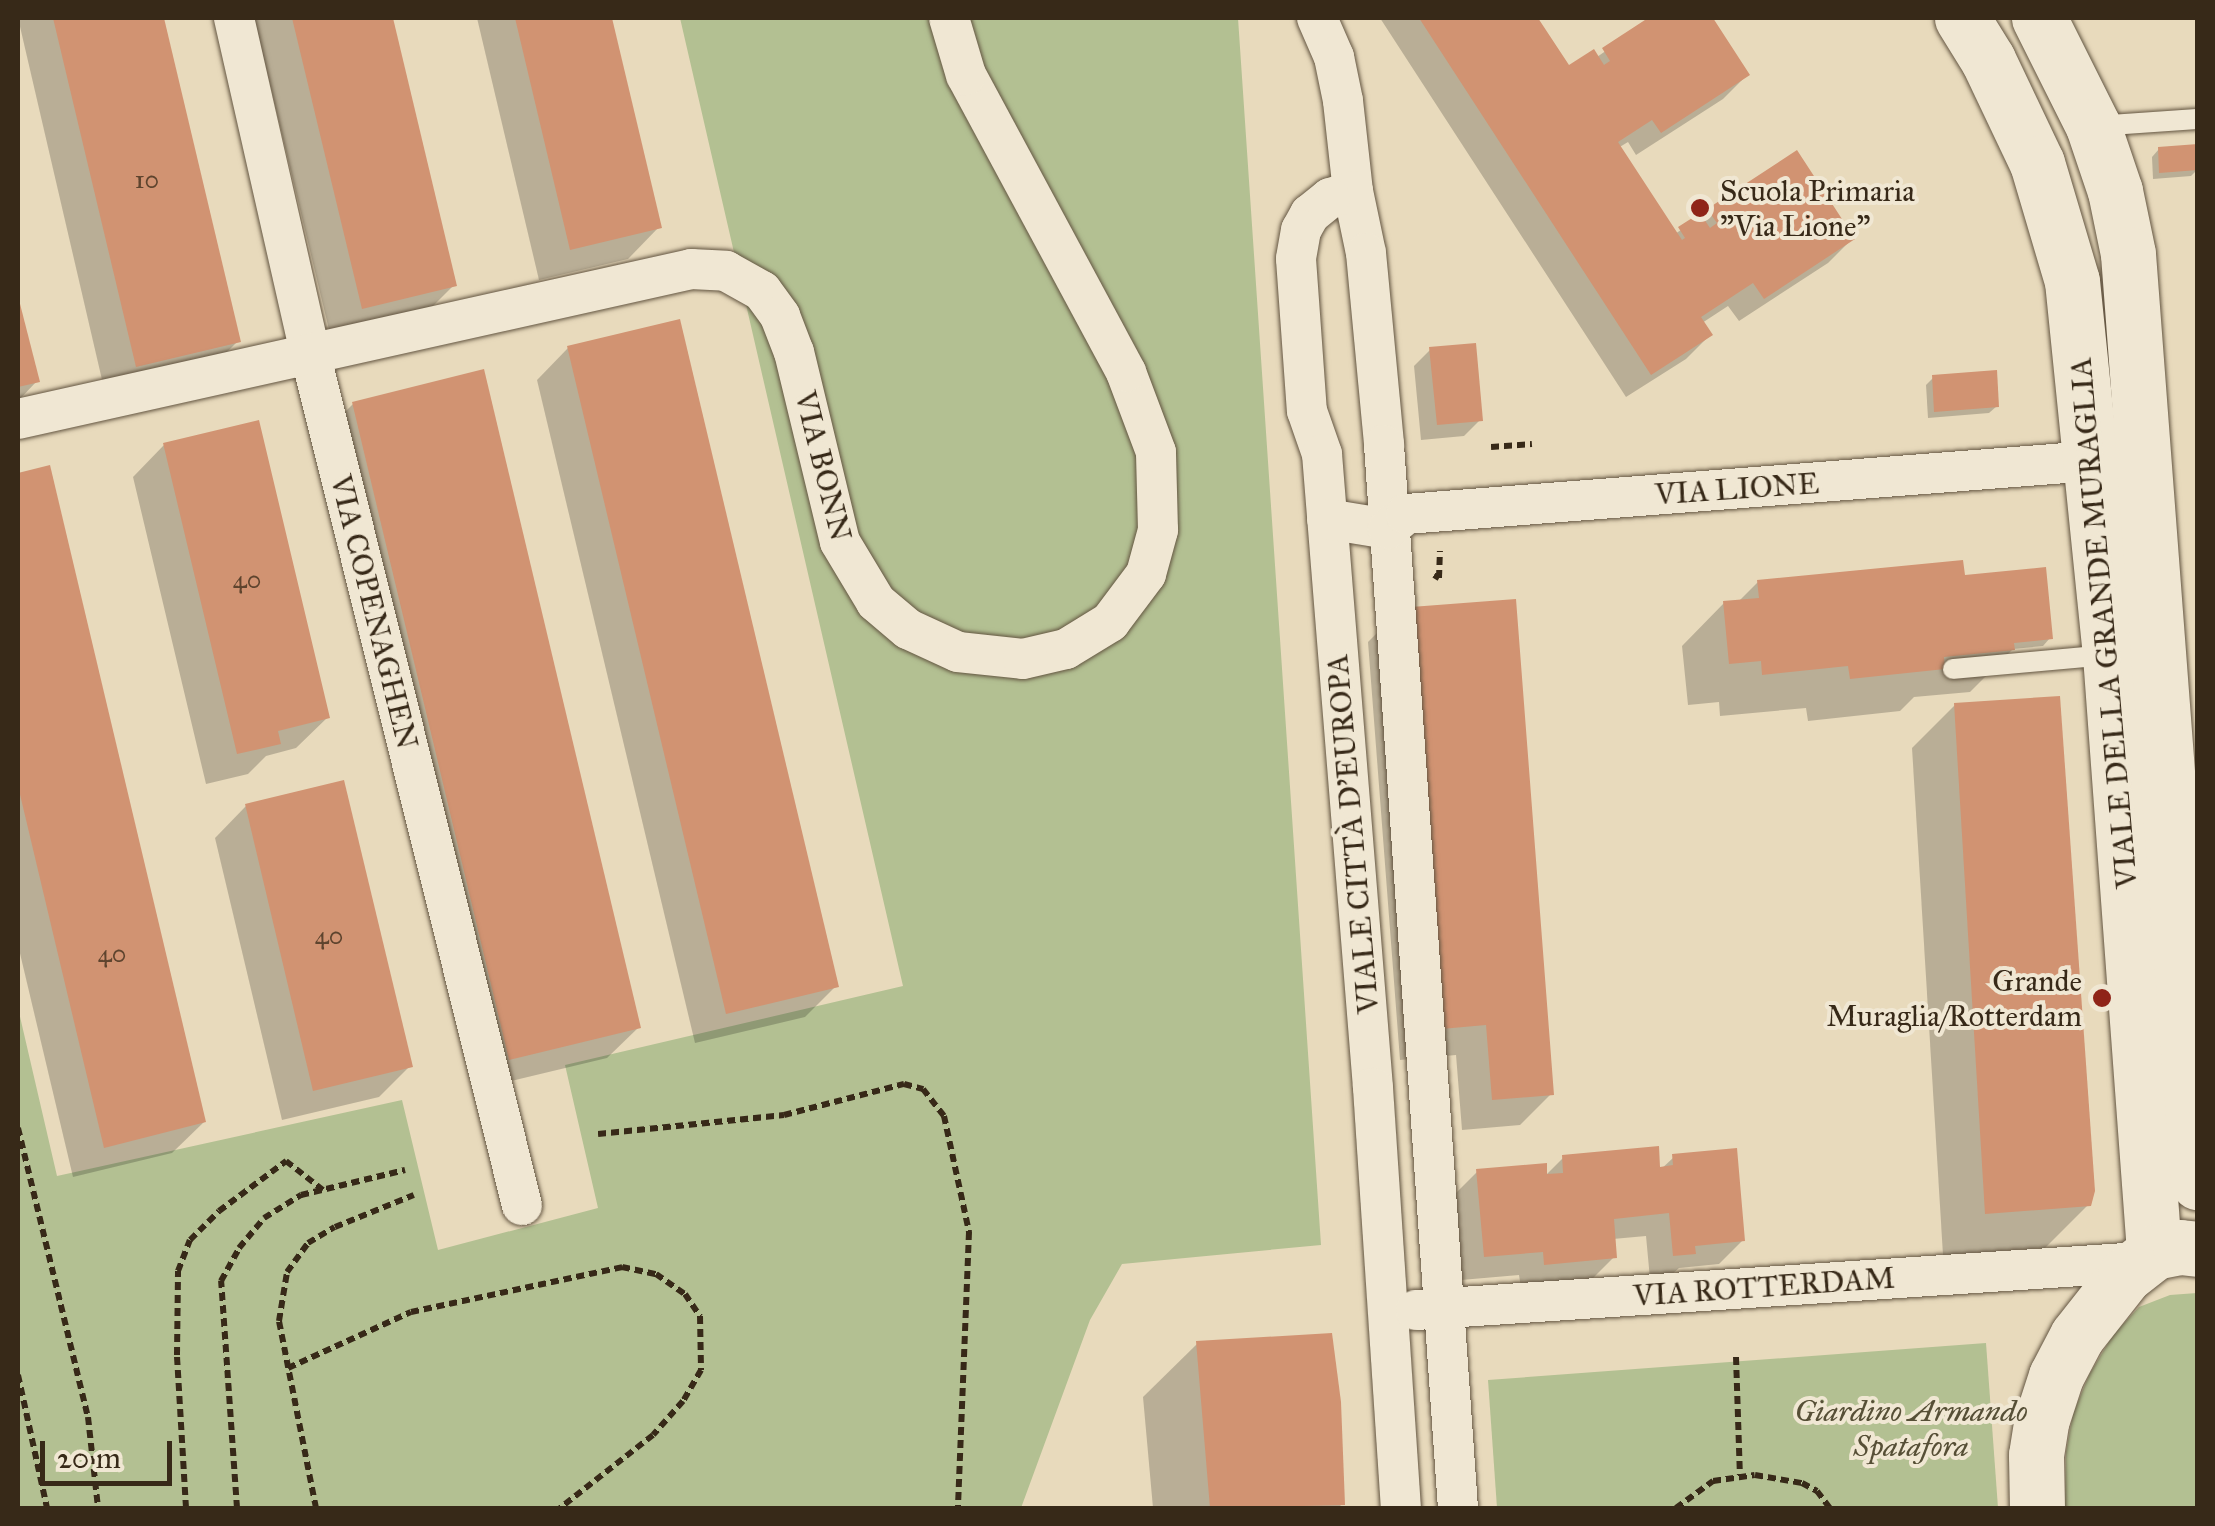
<!DOCTYPE html>
<html>
<head>
<meta charset="utf-8">
<style>
	body { margin:0 }
	#map { position:relative; width:2215px; height:1526px; overflow:hidden; background:#e8dabc; font-family:"IM FELL Great Primer",serif }
	div>[style] { position:absolute }
	[style*='--x'] { left:calc(var(--x)*1px); top:calc(var(--y)*1px); width:calc(var(--w)*1px); rotate:calc(var(--a)*1deg) }
	.green>* { inset:0; background:#b3c092 }
	.shadow>* { inset:0; background:#0003 }
	.building>* { inset:0; background:#d19372 }
	.path>* { height:6px; margin-top:-3px; transform-origin:0; background:repeating-linear-gradient(90deg,#372918 0 8px,transparent 0 13px) }
	.roads { filter:drop-shadow(0 0 2px #635541) drop-shadow(0 0 2px #635541) }
	.lane>* { height:20px; margin:-10px; padding:0 10px; transform-origin:10px; border-radius:10px; background:#f0e7d3 }
	.street>* { height:40px; margin:-20px; padding:0 20px; transform-origin:20px; border-radius:20px; background:#f0e7d3 }
	.secondary>* { height:55px; margin:-27.5px; padding:0 27.5px; transform-origin:27.5px; border-radius:27.5px; background:#f0e7d3 }
	.dots>* { width:28px; height:28px; translate:-50% -50%; box-sizing:border-box; border:5px solid #f0e7d3; border-radius:50% }
	span { translate:-50% -50%; white-space:nowrap; text-align:center; line-height:1.15; -webkit-text-stroke:8px #f0e7d3; paint-order:stroke }
	.number-label { font-size:25px; color:#5e442e }
	.number-label span { -webkit-text-stroke-width:0 }
	.poi-label { font-size:30px; color:#372918 }
	.left { translate:0 -50%; text-align:left }
	.right { translate:-100% -50%; text-align:right }
	.street-label { font-size:30px; color:#372918 }
	.park-label { font-size:30px; color:#564f36; font-style:italic }
	.frame { position:absolute; inset:0; border:20px solid #372918; pointer-events:none }
	.scale { position:absolute; left:40px; top:1441px; width:132px; height:45px; box-sizing:border-box; border:5px solid #372918; border-top:0; padding-left:12px; font-size:30px; line-height:35px; white-space:nowrap; color:#372918; -webkit-text-stroke:8px #f0e7d3; paint-order:stroke }
</style>
</head>
<body>
<div id="map">
	<div class="green">
		<div style="clip-path:polygon(680px 18px,1238px 18px,1321px 1245px,1122px 1264px,1090px 1320px,1021px 1508px,18px 1508px,18px 1008px,57px 1176px,402px 1100px,438px 1250px,598px 1208px,565px 1065px,903px 986px)"></div>
		<div style="clip-path:polygon(2197px 1293px,2197px 1508px,2065px 1508px,2066px 1452px,2073px 1414px,2089px 1375px,2113px 1335px,2139px 1307px,2170px 1295px)"></div>
		<div style="clip-path:polygon(1986px 1343px,1998px 1508px,1497px 1508px,1488px 1380px)"></div>
	</div>
	<div class="shadow">
		<div style="clip-path:polygon(18px 18px,161px 18px,238px 341px,207px 372px,106px 397px)"></div>
		<div style="clip-path:polygon(254px 18px,390px 18px,454px 285px,423px 316px,331px 338px)"></div>
		<div style="clip-path:polygon(477px 18px,609px 18px,659px 227px,628px 259px,539px 280px)"></div>
		<div style="clip-path:polygon(1380px 18px,1535px 18px,1568px 69px,1597px 57px,1653px 18px,1710px 18px,1747px 75px,1723px 99px,1636px 155px,1628px 142px,1618px 148px,1675px 234px,1709px 211px,1852px 239px,1828px 263px,1739px 321px,1728px 306px,1702px 323px,1710px 335px,1686px 359px,1626px 397px)"></div>
		<div style="clip-path:polygon(2159px 149px,2198px 169px,2191px 176px,2153px 179px,2152px 157px)"></div>
		<div style="clip-path:polygon(18px 300px,37px 381px,18px 401px)"></div>
		<div style="clip-path:polygon(568px 348px,836px 986px,805px 1017px,695px 1043px,537px 380px)"></div>
		<div style="clip-path:polygon(1430px 350px,1480px 420px,1464px 436px,1421px 440px,1414px 366px)"></div>
		<div style="clip-path:polygon(1933px 378px,1997px 406px,1989px 413px,1928px 418px,1926px 385px)"></div>
		<div style="clip-path:polygon(353px 404px,639px 1027px,607px 1058px,478px 1089px,322px 435px)"></div>
		<div style="clip-path:polygon(164px 445px,328px 717px,296px 748px,266px 756px,248px 774px,206px 784px,133px 477px)"></div>
		<div style="clip-path:polygon(48px 468px,204px 1122px,172px 1153px,73px 1177px,18px 945px,18px 475px)"></div>
		<div style="clip-path:polygon(1963px 577px,2050px 638px,2043px 646px,2013px 649px,1970px 692px,1914px 697px,1900px 711px,1808px 721px,1806px 708px,1720px 716px,1719px 702px,1688px 705px,1682px 646px,1724px 603px,1738px 602px,1758px 582px)"></div>
		<div style="clip-path:polygon(1399px 611px,1551px 1094px,1520px 1125px,1462px 1130px,1456px 1055px,1400px 1060px,1368px 642px)"></div>
		<div style="clip-path:polygon(1955px 705px,2088px 1205px,2045px 1248px,1943px 1255px,1912px 748px)"></div>
		<div style="clip-path:polygon(246px 806px,410px 1066px,379px 1097px,282px 1120px,215px 838px)"></div>
		<div style="clip-path:polygon(1674px 1157px,1743px 1240px,1719px 1264px,1679px 1268px,1669px 1277px,1650px 1279px,1646px 1236px,1613px 1239px,1614px 1257px,1590px 1281px,1521px 1288px,1519px 1275px,1461px 1280px,1453px 1196px,1477px 1172px,1545px 1176px,1563px 1158px,1658px 1172px)"></div>
		<div style="clip-path:polygon(1197px 1344px,1342px 1504px,1338px 1508px,1153px 1508px,1143px 1397px)"></div>
	</div>
	<div class="building">
		<div style="clip-path:polygon(53px 18px,164px 18px,241px 342px,136px 367px)"></div>
		<div style="clip-path:polygon(292px 18px,393px 18px,457px 286px,362px 309px)"></div>
		<div style="clip-path:polygon(515px 18px,612px 18px,662px 228px,570px 250px)"></div>
		<div style="clip-path:polygon(1419px 18px,1538px 18px,1569px 65px,1594px 49px,1604px 65px,1610px 61px,1602px 48px,1648px 18px,1713px 18px,1750px 75px,1661px 133px,1652px 120px,1618px 142px,1682px 240px,1685px 238px,1678px 227px,1700px 213px,1710px 228px,1717px 223px,1707px 209px,1797px 150px,1855px 239px,1764px 299px,1753px 283px,1701px 317px,1713px 335px,1651px 375px)"></div>
		<div style="clip-path:polygon(2198px 144px,2198px 170px,2159px 173px,2158px 147px)"></div>
		<div style="clip-path:polygon(18px 296px,40px 382px,18px 387px)"></div>
		<div style="clip-path:polygon(680px 319px,839px 987px,726px 1014px,567px 346px)"></div>
		<div style="clip-path:polygon(1476px 343px,1483px 421px,1437px 425px,1429px 347px)"></div>
		<div style="clip-path:polygon(484px 369px,641px 1028px,509px 1060px,352px 402px)"></div>
		<div style="clip-path:polygon(1997px 370px,1999px 407px,1934px 412px,1932px 375px)"></div>
		<div style="clip-path:polygon(259px 420px,330px 718px,278px 731px,281px 744px,237px 754px,163px 443px)"></div>
		<div style="clip-path:polygon(50px 465px,206px 1122px,104px 1148px,18px 786px,18px 473px)"></div>
		<div style="clip-path:polygon(1963px 560px,1965px 575px,2046px 567px,2053px 639px,2014px 643px,2015px 650px,1944px 657px,1945px 669px,1850px 679px,1848px 666px,1762px 675px,1761px 661px,1729px 664px,1723px 601px,1759px 598px,1757px 580px)"></div>
		<div style="clip-path:polygon(1516px 599px,1554px 1095px,1492px 1100px,1486px 1025px,1430px 1030px,1398px 608px)"></div>
		<div style="clip-path:polygon(2060px 696px,2095px 1191px,2091px 1206px,1985px 1214px,1954px 703px)"></div>
		<div style="clip-path:polygon(344px 780px,413px 1067px,313px 1091px,245px 804px)"></div>
		<div style="clip-path:polygon(1659px 1146px,1660px 1167px,1673px 1165px,1672px 1154px,1737px 1148px,1745px 1241px,1695px 1246px,1696px 1254px,1673px 1256px,1669px 1213px,1614px 1219px,1617px 1258px,1544px 1265px,1543px 1252px,1484px 1257px,1476px 1169px,1547px 1163px,1547px 1174px,1563px 1173px,1562px 1155px)"></div>
		<div style="clip-path:polygon(1332px 1333px,1341px 1402px,1345px 1505px,1210px 1508px,1196px 1341px)"></div>
	</div>
	<div class="path">
		<div style="--x:1491;--y:447;--w:41;--a:-4.2"></div>
		<div style="--x:1434;--y:575;--w:6;--a:31"></div>
		<div style="--x:1439;--y:578;--w:27;--a:-88"></div>
		<div style="--x:18;--y:1128;--w:297;--a:76.4"></div>
		<div style="--x:88;--y:1417;--w:92;--a:83.7"></div>
		<div style="--x:598;--y:1134;--w:187;--a:-5.8"></div>
		<div style="--x:784;--y:1115;--w:124;--a:-14.5"></div>
		<div style="--x:904;--y:1084;--w:20;--a:15"></div>
		<div style="--x:923;--y:1089;--w:34;--a:52"></div>
		<div style="--x:944;--y:1116;--w:119;--a:77.8"></div>
		<div style="--x:969;--y:1232;--w:276;--a:92.3"></div>
		<div style="--x:1736;--y:1357;--w:118;--a:88.1"></div>
		<div style="--x:288;--y:1368;--w:135;--a:-24.5"></div>
		<div style="--x:411;--y:1312;--w:216;--a:-12"></div>
		<div style="--x:622;--y:1267;--w:35;--a:12"></div>
		<div style="--x:656;--y:1274;--w:35;--a:35"></div>
		<div style="--x:685;--y:1294;--w:27;--a:56"></div>
		<div style="--x:700;--y:1316;--w:54;--a:88.9"></div>
		<div style="--x:701;--y:1370;--w:36;--a:120"></div>
		<div style="--x:683;--y:1401;--w:45;--a:131.4"></div>
		<div style="--x:653;--y:1435;--w:118;--a:141.9"></div>
		<div style="--x:18;--y:1375;--w:136;--a:77.7"></div>
		<div style="--x:186;--y:1508;--w:153;--a:-93.4"></div>
		<div style="--x:177;--y:1355;--w:84;--a:-89.3"></div>
		<div style="--x:178;--y:1271;--w:33;--a:-69"></div>
		<div style="--x:190;--y:1240;--w:41;--a:-45"></div>
		<div style="--x:219;--y:1211;--w:84;--a:-36.7"></div>
		<div style="--x:286;--y:1161;--w:47;--a:38.1"></div>
		<div style="--x:237;--y:1508;--w:228;--a:-94"></div>
		<div style="--x:221;--y:1281;--w:38;--a:-61"></div>
		<div style="--x:239;--y:1248;--w:39;--a:-50"></div>
		<div style="--x:264;--y:1218;--w:44;--a:-31.9"></div>
		<div style="--x:301;--y:1195;--w:107;--a:-13.5"></div>
		<div style="--x:316;--y:1508;--w:191;--a:-101.2"></div>
		<div style="--x:279;--y:1321;--w:50;--a:-80.7"></div>
		<div style="--x:287;--y:1272;--w:36;--a:-54"></div>
		<div style="--x:308;--y:1243;--w:31;--a:-31"></div>
		<div style="--x:335;--y:1227;--w:85;--a:-22.1"></div>
		<div style="--x:1676;--y:1508;--w:46;--a:-36.1"></div>
		<div style="--x:1713;--y:1481;--w:42;--a:-8.1"></div>
		<div style="--x:1755;--y:1475;--w:48;--a:9.7"></div>
		<div style="--x:1802;--y:1483;--w:17;--a:28"></div>
		<div style="--x:1817;--y:1491;--w:21;--a:53"></div>
	</div>
	<div class="roads">
		<div class="lane">
			<div style="--x:2095;--y:126;--w:103;--a:-3.9"></div>
			<div style="--x:1953;--y:669;--w:156;--a:-5.2"></div>
		</div>
		<div class="street">
			<div style="--x:234;--y:18;--w:344;--a:77.2"></div>
			<div style="--x:310;--y:353;--w:878;--a:76.03"></div>
			<div style="--x:1317;--y:18;--w:43;--a:66.4"></div>
			<div style="--x:1334;--y:57;--w:45;--a:78.4"></div>
			<div style="--x:1343;--y:101;--w:91;--a:83.7"></div>
			<div style="--x:1353;--y:191;--w:63;--a:78.2"></div>
			<div style="--x:1366;--y:253;--w:193;--a:84.6"></div>
			<div style="--x:1384;--y:445;--w:1066;--a:86.02"></div>
			<div style="--x:1353;--y:191;--w:24;--a:163"></div>
			<div style="--x:1330;--y:198;--w:26;--a:141"></div>
			<div style="--x:1310;--y:214;--w:18;--a:119"></div>
			<div style="--x:1301;--y:230;--w:29;--a:100"></div>
			<div style="--x:1296;--y:259;--w:152;--a:85.9"></div>
			<div style="--x:1307;--y:411;--w:46;--a:70.8"></div>
			<div style="--x:1322;--y:454;--w:636;--a:85.4"></div>
			<div style="--x:1373;--y:1088;--w:421;--a:86.2"></div>
			<div style="--x:18;--y:419;--w:690;--a:-12.56"></div>
			<div style="--x:691;--y:269;--w:35;--a:3"></div>
			<div style="--x:726;--y:271;--w:41;--a:29.1"></div>
			<div style="--x:762;--y:291;--w:31;--a:54"></div>
			<div style="--x:780;--y:316;--w:39;--a:69"></div>
			<div style="--x:794;--y:352;--w:195;--a:76.4"></div>
			<div style="--x:840;--y:542;--w:70;--a:59"></div>
			<div style="--x:876;--y:602;--w:42;--a:40.2"></div>
			<div style="--x:908;--y:629;--w:55;--a:24.7"></div>
			<div style="--x:958;--y:652;--w:65;--a:6.1"></div>
			<div style="--x:1023;--y:659;--w:44;--a:-13.1"></div>
			<div style="--x:1066;--y:649;--w:52;--a:-31.5"></div>
			<div style="--x:1110;--y:622;--w:60;--a:-53.1"></div>
			<div style="--x:1146;--y:574;--w:46;--a:-74.7"></div>
			<div style="--x:1158;--y:530;--w:78;--a:-91.5"></div>
			<div style="--x:1156;--y:452;--w:85;--a:-110.6"></div>
			<div style="--x:1126;--y:372;--w:337;--a:-118.3"></div>
			<div style="--x:966;--y:75;--w:59;--a:-106.6"></div>
			<div style="--x:1327;--y:519;--w:62;--a:9.3"></div>
			<div style="--x:1388;--y:529;--w:23;--a:-40"></div>
			<div style="--x:1406;--y:514;--w:687;--a:-4.42"></div>
			<div style="--x:1416;--y:1310;--w:727;--a:-3.79"></div>
		</div>
		<div class="secondary">
			<div style="--x:1962;--y:18;--w:49;--a:58.2"></div>
			<div style="--x:1988;--y:60;--w:114;--a:64.6"></div>
			<div style="--x:2037;--y:163;--w:123;--a:73.5"></div>
			<div style="--x:2072;--y:281;--w:376;--a:84.2"></div>
			<div style="--x:2110;--y:655;--w:599;--a:85.78"></div>
			<div style="--x:2039;--y:18;--w:121;--a:63.4"></div>
			<div style="--x:2093;--y:126;--w:69;--a:71.3"></div>
			<div style="--x:2115;--y:191;--w:64;--a:78.3"></div>
			<div style="--x:2128;--y:254;--w:931;--a:85.69"></div>
			<div style="--x:2037;--y:1508;--w:53;--a:-91.1"></div>
			<div style="--x:2036;--y:1455;--w:36;--a:-81"></div>
			<div style="--x:2042;--y:1419;--w:45;--a:-72"></div>
			<div style="--x:2056;--y:1376;--w:45;--a:-62.3"></div>
			<div style="--x:2077;--y:1336;--w:78;--a:-51.8"></div>
			<div style="--x:2125;--y:1275;--w:37;--a:-38"></div>
			<div style="--x:2154;--y:1252;--w:26;--a:-11"></div>
			<div style="--x:2180;--y:1247;--w:18;--a:6"></div>
		</div>
	</div>
	<div class="dots">
		<div style="left:1700px;top:208px;background:#8f2418"></div>
		<div style="left:2102px;top:998px;background:#8f2418"></div>
	</div>
	<div class="number-label">
		<span style="left:147px;top:180px">10</span>
		<span style="left:247px;top:580px">40</span>
		<span style="left:329px;top:936px">40</span>
		<span style="left:112px;top:954px">40</span>
	</div>
	<div class="poi-label">
		<span class="left" style="left:1720px;top:208px">Scuola Primaria<br>"Via Lione"</span>
		<span class="right" style="left:2082px;top:998px">Grande<br>Muraglia/Rotterdam</span>
	</div>
	<div class="street-label">
		<span style="left:823px;top:466px;rotate:76deg">VIA BONN</span>
		<span style="left:1737px;top:489px;rotate:-4deg">VIA LIONE</span>
		<span style="left:374px;top:612px;rotate:76deg">VIA COPENAGHEN</span>
		<span style="left:2104px;top:623px;rotate:-95deg">VIALE DELLA GRANDE MURAGLIA</span>
		<span style="left:1353px;top:834px;rotate:-95deg">VIALE CITTÀ D'EUROPA</span>
		<span style="left:1764px;top:1287px;rotate:-4deg">VIA ROTTERDAM</span>
	</div>
	<div class="park-label">
		<span style="left:1911px;top:1428px">Giardino Armando<br>Spatafora</span>
	</div>
	<div class="frame"></div>
	<div class="scale">20 m</div>
</div>
</body>
</html>
